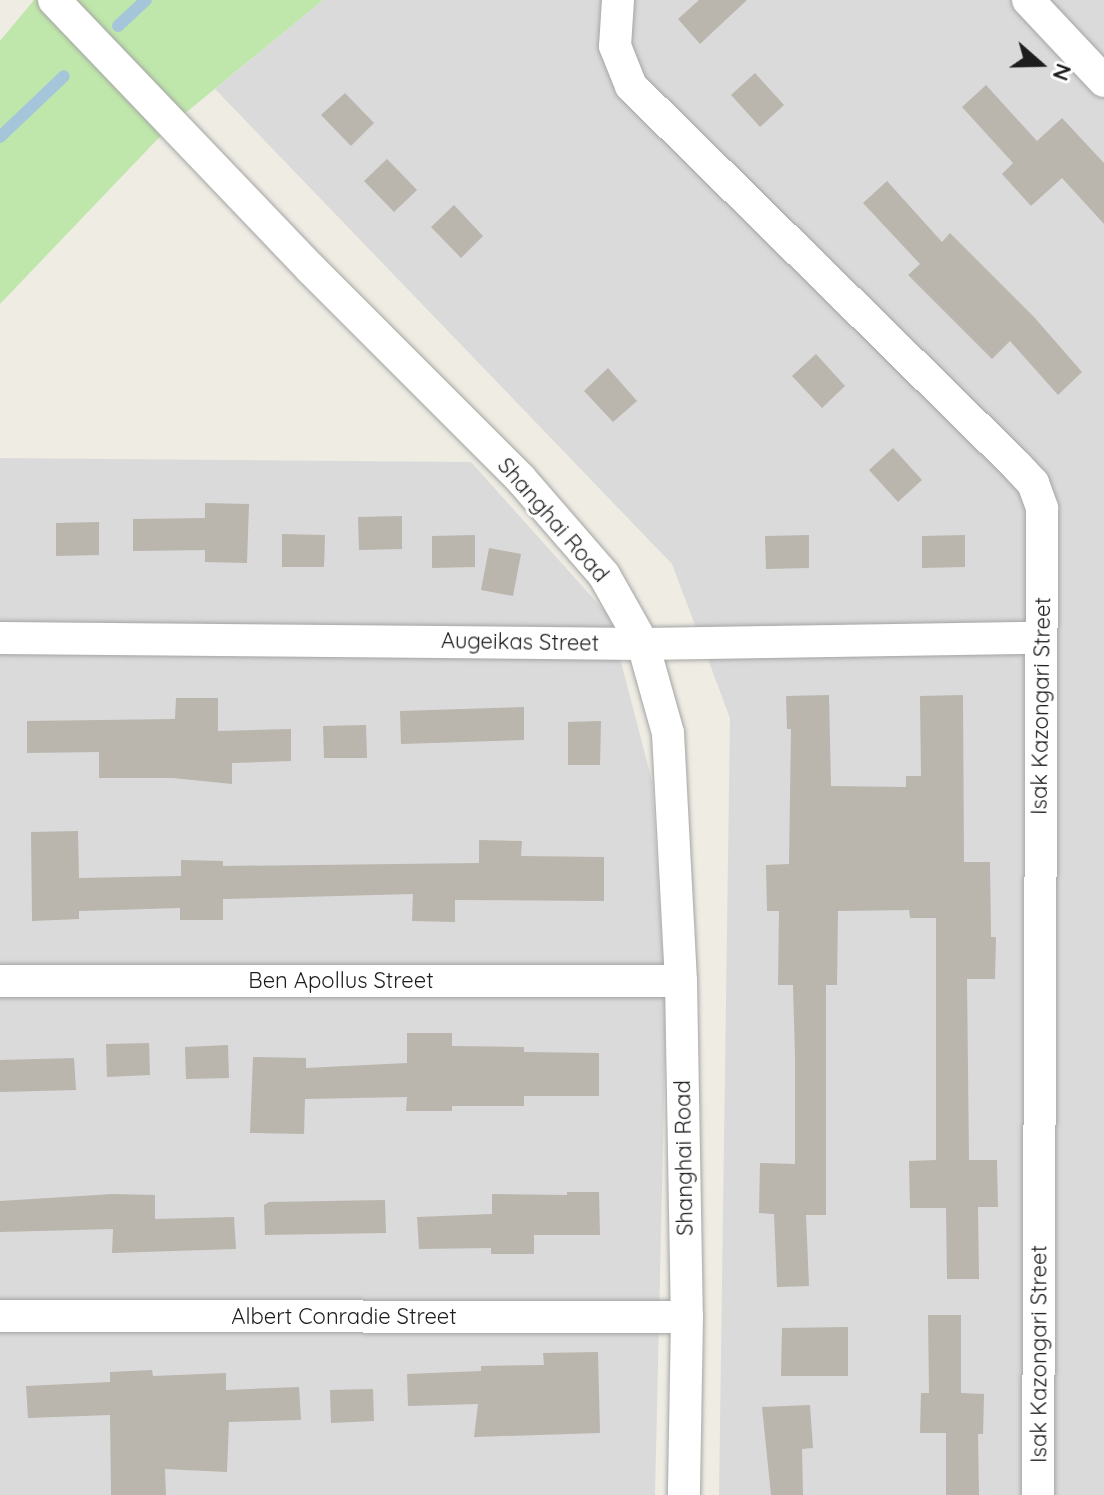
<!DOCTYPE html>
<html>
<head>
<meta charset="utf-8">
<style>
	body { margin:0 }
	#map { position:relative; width:1104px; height:1495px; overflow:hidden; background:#eeece3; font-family:Quicksand,sans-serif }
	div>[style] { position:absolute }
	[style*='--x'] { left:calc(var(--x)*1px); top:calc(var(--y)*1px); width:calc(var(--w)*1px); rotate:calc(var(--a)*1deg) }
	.residential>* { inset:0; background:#dbdada }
	.grass>* { inset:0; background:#bfe7ab }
	.stream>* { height:12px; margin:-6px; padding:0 6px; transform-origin:6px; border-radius:6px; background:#a5c6da }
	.building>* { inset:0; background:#bab5ad }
	.roads { filter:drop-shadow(0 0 2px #a4a4a4) drop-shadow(0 0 2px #a4a4a4) }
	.street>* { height:32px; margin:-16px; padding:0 16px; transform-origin:16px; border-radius:16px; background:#fff }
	span { translate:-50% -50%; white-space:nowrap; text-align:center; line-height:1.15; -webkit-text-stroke:6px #fff; paint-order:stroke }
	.street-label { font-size:22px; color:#1d1d1d }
	.north { position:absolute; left:1000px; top:24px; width:80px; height:80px; -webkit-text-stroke:6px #fff; paint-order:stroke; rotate:110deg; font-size:22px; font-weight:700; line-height:32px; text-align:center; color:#1d1d1d }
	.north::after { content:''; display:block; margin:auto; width:28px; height:36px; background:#1d1d1d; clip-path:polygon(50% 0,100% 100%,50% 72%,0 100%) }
</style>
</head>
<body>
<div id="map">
	<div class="residential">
		<div style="clip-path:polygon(323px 0,1104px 0,1104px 1495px,719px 1495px,730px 718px,672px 564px,215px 89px)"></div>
		<div style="clip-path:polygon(0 458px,471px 462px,609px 616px,652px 781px,666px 1012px,655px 1495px,0 1495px)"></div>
	</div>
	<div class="grass">
		<div style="clip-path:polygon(34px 0,323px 0,172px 124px,0 304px,0 41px)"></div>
	</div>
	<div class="stream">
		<div style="--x:118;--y:26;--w:38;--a:-43"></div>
		<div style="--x:0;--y:137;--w:88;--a:-43.6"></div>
	</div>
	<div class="building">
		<div style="clip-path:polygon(699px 0,747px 0,700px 44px,678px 19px)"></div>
		<div style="clip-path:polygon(755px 73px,784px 105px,760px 127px,731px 95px)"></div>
		<div style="clip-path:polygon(986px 85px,1037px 141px,1062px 118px,1104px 163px,1104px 224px,1062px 178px,1031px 206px,1002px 174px,1013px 163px,962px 107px)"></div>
		<div style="clip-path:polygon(345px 93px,374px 123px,351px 146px,321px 115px)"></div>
		<div style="clip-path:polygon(387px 159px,417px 190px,394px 212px,364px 181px)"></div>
		<div style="clip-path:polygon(887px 181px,942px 242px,950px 233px,1034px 317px,1082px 372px,1058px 395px,1010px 341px,992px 359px,908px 275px,920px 264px,863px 203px)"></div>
		<div style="clip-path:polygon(454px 205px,483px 236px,461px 258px,431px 227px)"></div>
		<div style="clip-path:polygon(816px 354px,845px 386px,822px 408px,792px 376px)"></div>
		<div style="clip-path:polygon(608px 368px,637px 401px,613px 422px,584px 391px)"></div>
		<div style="clip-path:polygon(893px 448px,922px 480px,898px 502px,869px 470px)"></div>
		<div style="clip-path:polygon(205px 503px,249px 504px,247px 563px,205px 562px,205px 550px,133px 551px,133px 519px,205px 518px)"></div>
		<div style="clip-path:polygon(402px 516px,402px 549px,359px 550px,358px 517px)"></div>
		<div style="clip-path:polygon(99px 522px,99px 555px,56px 556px,56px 523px)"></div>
		<div style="clip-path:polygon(282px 534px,325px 535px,324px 567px,282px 567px)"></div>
		<div style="clip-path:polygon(475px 535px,475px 567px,432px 568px,432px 536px)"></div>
		<div style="clip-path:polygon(809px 535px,809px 568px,766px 569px,765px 536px)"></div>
		<div style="clip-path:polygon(965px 535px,965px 567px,922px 568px,922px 536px)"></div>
		<div style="clip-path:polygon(489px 548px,521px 554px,513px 596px,481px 590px)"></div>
		<div style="clip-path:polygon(829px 695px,831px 786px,906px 787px,906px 776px,921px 776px,920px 696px,963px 695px,964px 862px,990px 862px,991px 937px,996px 937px,995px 979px,967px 979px,969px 1160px,997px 1160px,998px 1207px,978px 1207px,979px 1279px,947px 1279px,946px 1208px,910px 1208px,909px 1161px,936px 1160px,936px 918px,910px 918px,909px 910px,838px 911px,837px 985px,826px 985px,826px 1215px,806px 1215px,809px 1286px,777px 1287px,774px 1214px,759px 1213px,760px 1163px,795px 1164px,795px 1056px,793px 985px,778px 985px,779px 911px,767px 911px,766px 865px,789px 864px,791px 729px,787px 729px,786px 696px)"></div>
		<div style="clip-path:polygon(176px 698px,218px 698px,218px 731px,291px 729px,291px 761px,232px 763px,232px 784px,173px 778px,99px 778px,99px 752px,27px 753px,27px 721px,175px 719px)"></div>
		<div style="clip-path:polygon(524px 707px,524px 740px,401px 744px,400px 711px)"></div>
		<div style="clip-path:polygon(601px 721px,600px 765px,568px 765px,568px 722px)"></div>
		<div style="clip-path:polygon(366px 725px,367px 758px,324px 758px,323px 726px)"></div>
		<div style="clip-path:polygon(78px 831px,79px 878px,181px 876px,181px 860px,223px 861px,223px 866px,479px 863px,479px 840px,522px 841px,521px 856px,604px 857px,604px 901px,455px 900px,455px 922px,412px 921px,413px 894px,223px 899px,223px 920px,180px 920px,180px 908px,79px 911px,79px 919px,32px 921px,31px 832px)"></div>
		<div style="clip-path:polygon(407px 1033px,452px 1033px,452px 1046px,524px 1047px,524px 1052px,599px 1053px,599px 1096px,524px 1096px,524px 1106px,452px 1106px,452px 1111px,406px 1111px,407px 1097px,305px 1099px,304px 1134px,250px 1133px,253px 1057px,306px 1058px,306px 1068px,407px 1063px)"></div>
		<div style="clip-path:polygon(149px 1043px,150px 1075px,107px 1077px,106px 1044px)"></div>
		<div style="clip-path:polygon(228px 1045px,229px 1078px,186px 1079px,185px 1047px)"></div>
		<div style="clip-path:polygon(74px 1058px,76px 1090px,0 1092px,0 1060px)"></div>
		<div style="clip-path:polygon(567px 1192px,599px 1192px,600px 1235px,534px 1235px,534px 1254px,491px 1254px,491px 1248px,419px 1249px,417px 1217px,492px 1214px,492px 1194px,567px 1195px)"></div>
		<div style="clip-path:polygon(113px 1194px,155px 1195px,155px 1219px,234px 1217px,236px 1249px,112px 1253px,113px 1229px,0 1232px,0 1201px)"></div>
		<div style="clip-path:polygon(385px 1200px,386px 1233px,265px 1235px,264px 1205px,269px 1202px)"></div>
		<div style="clip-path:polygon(928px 1315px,961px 1315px,961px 1393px,984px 1394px,983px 1434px,978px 1434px,979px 1495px,946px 1495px,946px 1433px,920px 1433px,921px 1393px,929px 1393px)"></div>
		<div style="clip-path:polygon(848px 1327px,848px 1376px,781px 1376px,782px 1328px)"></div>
		<div style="clip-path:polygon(598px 1352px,600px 1433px,474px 1437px,478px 1404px,408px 1406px,407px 1374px,481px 1371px,481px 1366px,544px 1365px,543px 1353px)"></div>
		<div style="clip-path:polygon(152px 1370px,153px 1376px,226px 1373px,226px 1390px,299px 1387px,301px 1420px,229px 1422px,227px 1472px,165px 1469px,166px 1495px,111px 1495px,110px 1415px,28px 1418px,26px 1386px,110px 1382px,110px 1372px)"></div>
		<div style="clip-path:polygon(373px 1389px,374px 1421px,331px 1423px,330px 1390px)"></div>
		<div style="clip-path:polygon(810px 1405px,813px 1448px,802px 1449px,803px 1495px,771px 1495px,762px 1407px)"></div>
	</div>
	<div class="roads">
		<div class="street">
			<div style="--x:54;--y:0;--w:372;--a:46.3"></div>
			<div style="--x:311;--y:269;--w:296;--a:45"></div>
			<div style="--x:520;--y:478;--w:128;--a:49.1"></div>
			<div style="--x:604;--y:575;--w:79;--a:60.5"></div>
			<div style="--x:643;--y:644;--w:92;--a:74.3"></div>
			<div style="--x:668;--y:733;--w:248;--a:87"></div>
			<div style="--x:681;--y:981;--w:336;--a:89"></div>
			<div style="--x:687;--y:1317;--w:178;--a:91"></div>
			<div style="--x:618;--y:0;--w:46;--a:93.7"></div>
			<div style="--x:615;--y:46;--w:43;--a:68.2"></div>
			<div style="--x:631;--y:86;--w:540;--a:44.55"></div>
			<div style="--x:1016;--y:465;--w:25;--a:47"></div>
			<div style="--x:1033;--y:483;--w:27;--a:70"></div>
			<div style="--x:1042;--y:508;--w:987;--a:90.23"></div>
			<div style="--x:1028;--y:0;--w:111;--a:46.8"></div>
			<div style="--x:0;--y:638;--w:643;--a:0.53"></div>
			<div style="--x:643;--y:644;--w:397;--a:-0.9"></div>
			<div style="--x:0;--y:981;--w:681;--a:0"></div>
			<div style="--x:0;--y:1316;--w:687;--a:0.08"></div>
		</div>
	</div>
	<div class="street-label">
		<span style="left:553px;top:520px;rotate:49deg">Shanghai Road</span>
		<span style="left:520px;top:642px;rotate:1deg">Augeikas Street</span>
		<span style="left:1041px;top:706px;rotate:-89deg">Isak Kazongari Street</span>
		<span style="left:341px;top:981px">Ben Apollus Street</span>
		<span style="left:684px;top:1158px;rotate:-91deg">Shanghai Road</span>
		<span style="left:344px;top:1317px">Albert Conradie Street</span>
		<span style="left:1039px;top:1354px;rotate:-90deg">Isak Kazongari Street</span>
	</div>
	<div class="north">N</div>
</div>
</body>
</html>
